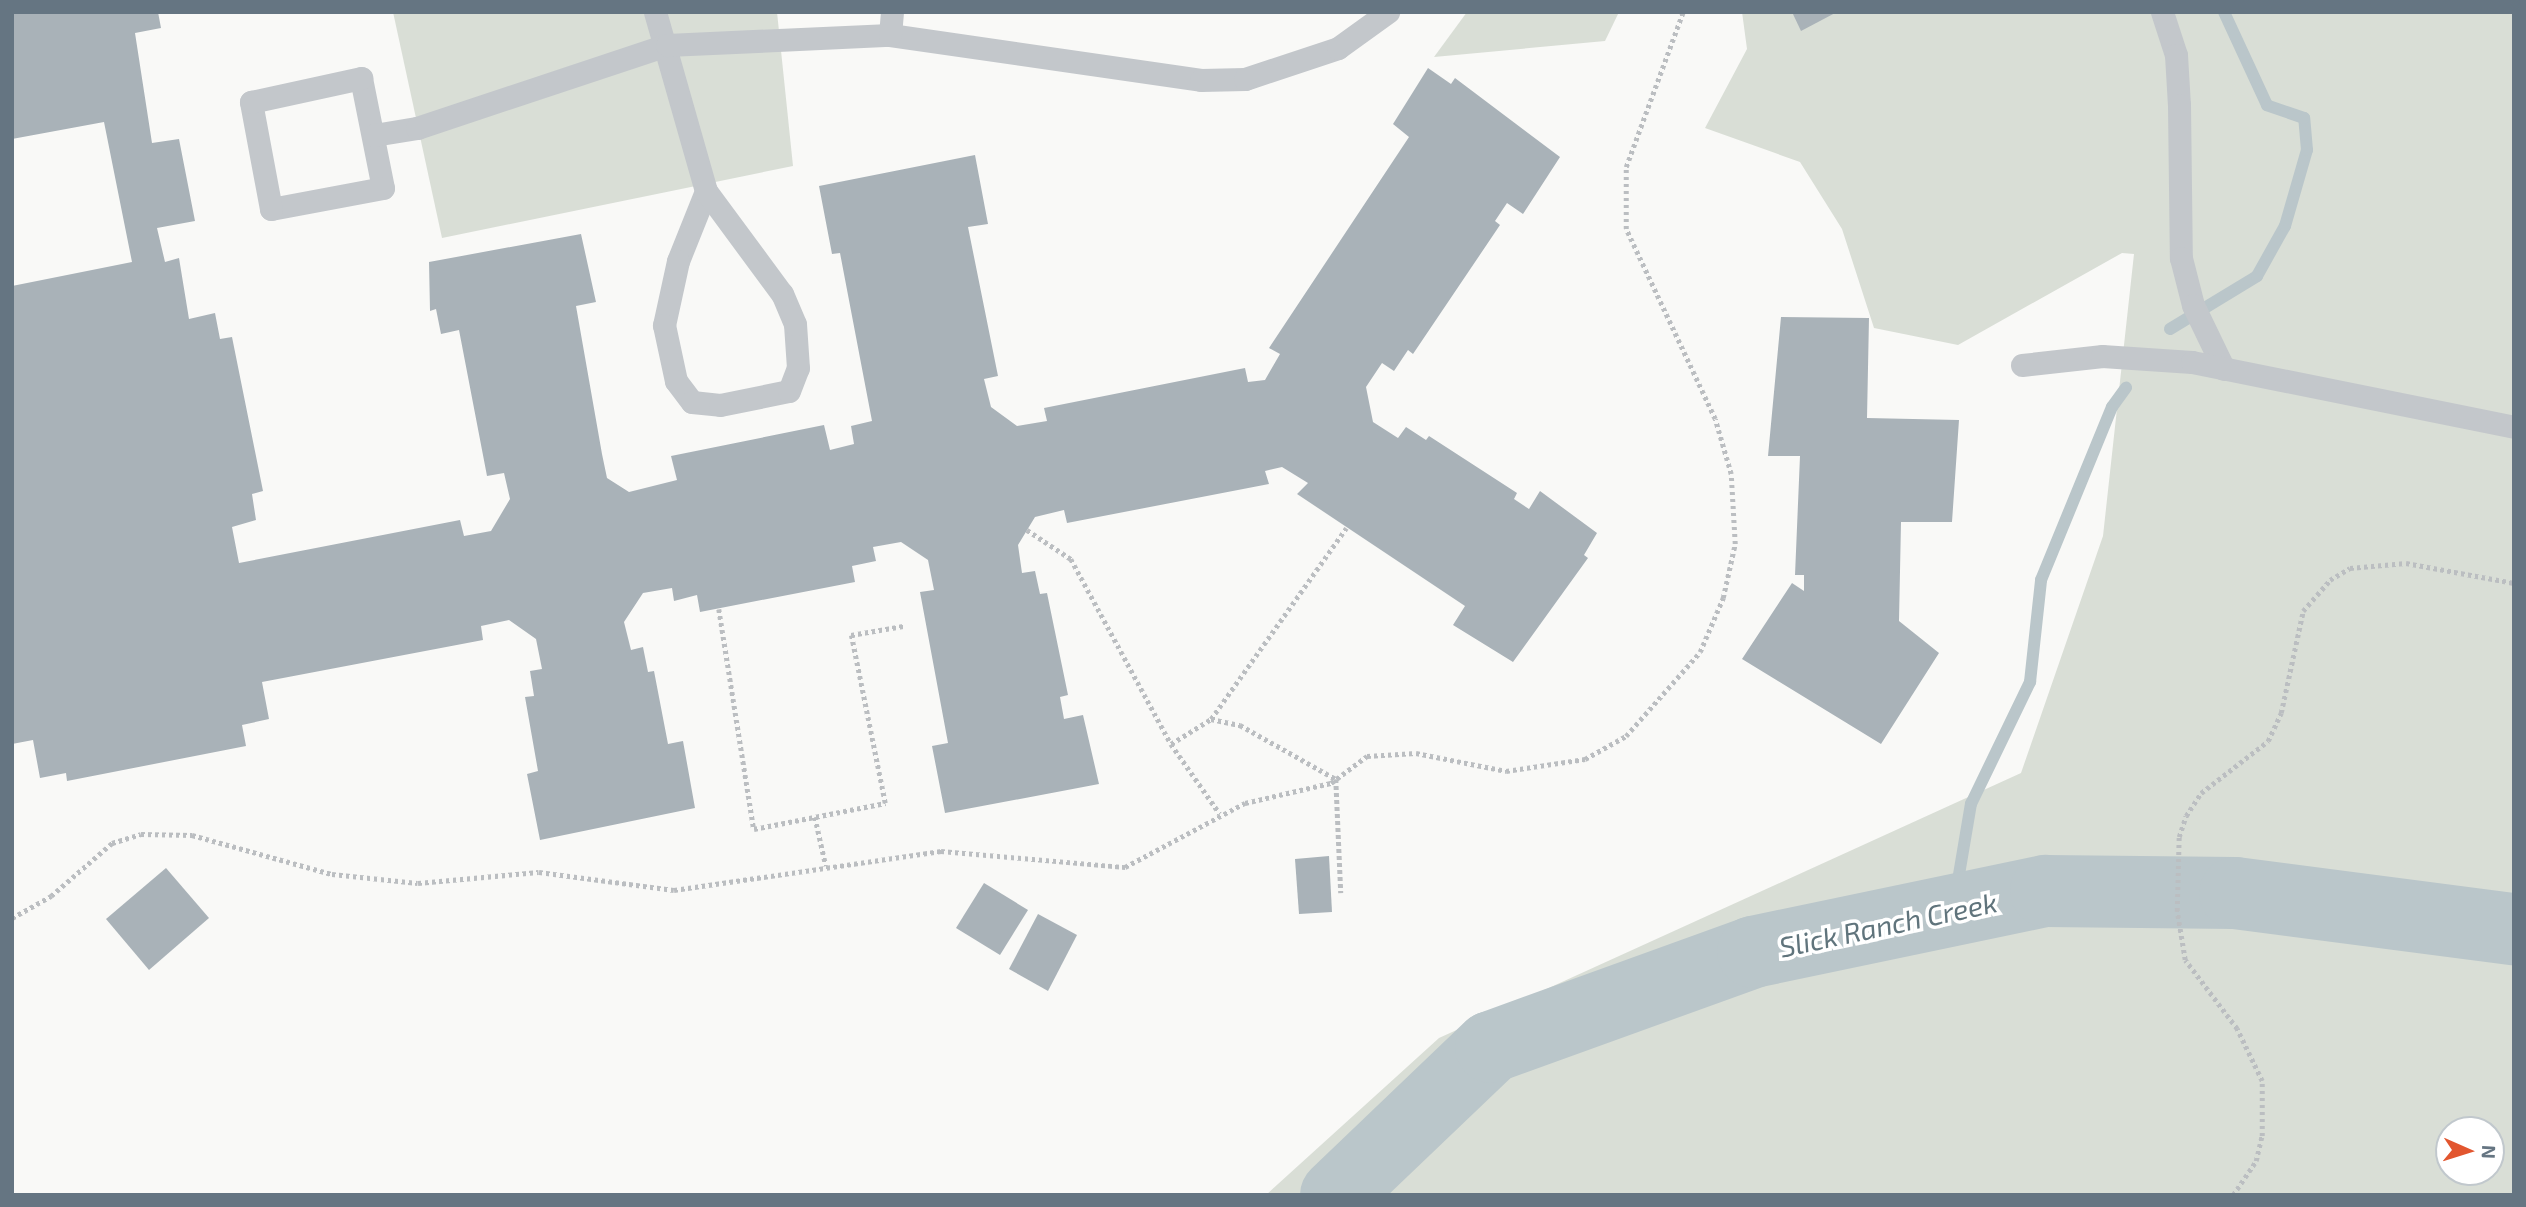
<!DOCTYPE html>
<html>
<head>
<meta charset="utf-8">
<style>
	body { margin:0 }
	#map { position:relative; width:2526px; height:1207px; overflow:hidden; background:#f9f9f7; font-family:"Exo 2",sans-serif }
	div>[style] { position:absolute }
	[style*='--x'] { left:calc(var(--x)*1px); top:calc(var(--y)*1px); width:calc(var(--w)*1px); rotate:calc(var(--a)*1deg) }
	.green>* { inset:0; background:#d9ded6 }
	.stream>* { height:12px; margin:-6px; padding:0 6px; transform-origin:6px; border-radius:6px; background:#bac6ca }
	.river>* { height:72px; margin:-36px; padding:0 36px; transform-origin:36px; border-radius:36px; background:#bac6ca }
	.building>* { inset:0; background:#a9b2b8 }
	.path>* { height:4.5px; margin-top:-2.25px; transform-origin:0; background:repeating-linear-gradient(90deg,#bbbec1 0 3.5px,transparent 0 7px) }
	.lane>* { height:23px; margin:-11.5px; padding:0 11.5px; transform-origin:11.5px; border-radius:11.5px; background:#c3c7cb }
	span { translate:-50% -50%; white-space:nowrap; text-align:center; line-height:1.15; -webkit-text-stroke:7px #fff; paint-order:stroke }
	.water-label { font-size:28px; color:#60747c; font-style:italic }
	.frame { position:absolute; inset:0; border:14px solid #657582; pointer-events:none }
	.north { position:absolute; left:2435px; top:1116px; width:70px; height:70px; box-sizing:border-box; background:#fff; border:2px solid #c1c8cd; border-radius:50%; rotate:93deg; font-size:19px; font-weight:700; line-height:28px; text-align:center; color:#657582 }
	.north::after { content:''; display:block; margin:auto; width:24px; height:32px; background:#e2562f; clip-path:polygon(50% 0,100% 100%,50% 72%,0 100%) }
</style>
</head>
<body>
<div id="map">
	<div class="green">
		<div style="clip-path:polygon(393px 12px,777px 12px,793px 166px,442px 238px)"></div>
		<div style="clip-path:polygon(1467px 12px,1619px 12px,1605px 41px,1434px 57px)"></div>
		<div style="clip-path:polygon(evenodd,1742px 12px,2514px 12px,2514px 1195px,1266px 1195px,1439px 1038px,2021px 773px,2103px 536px,2134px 254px,2122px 253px,1958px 345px,1874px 328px,1842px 229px,1800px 162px,1705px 128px,1747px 49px,1742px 12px,2449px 1130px,2491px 1130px,2491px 1172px,2449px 1172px,2449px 1130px)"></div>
	</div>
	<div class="stream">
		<div style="--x:2170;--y:329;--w:102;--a:-31.3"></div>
		<div style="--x:2257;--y:276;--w:57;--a:-60.8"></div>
		<div style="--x:2285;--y:226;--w:79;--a:-73.9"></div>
		<div style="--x:2307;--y:150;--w:32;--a:-95"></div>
		<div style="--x:2304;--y:118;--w:39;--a:-161"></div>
		<div style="--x:2267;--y:105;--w:102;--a:-114.8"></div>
		<div style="--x:1953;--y:910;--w:108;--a:-80.4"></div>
		<div style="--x:1971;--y:804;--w:136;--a:-64.2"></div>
		<div style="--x:2030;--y:682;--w:103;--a:-83.8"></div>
		<div style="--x:2041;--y:580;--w:187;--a:-67.7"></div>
		<div style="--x:2112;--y:407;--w:24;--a:-54"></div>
	</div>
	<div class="river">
		<div style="--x:1336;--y:1195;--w:214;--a:-43.7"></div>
		<div style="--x:1491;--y:1047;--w:279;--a:-19.9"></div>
		<div style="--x:1753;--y:952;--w:299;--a:-11.8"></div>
		<div style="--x:2046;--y:891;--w:189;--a:0.6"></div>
		<div style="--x:2235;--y:893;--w:281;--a:7.4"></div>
	</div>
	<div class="building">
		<div style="clip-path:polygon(12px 12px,158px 12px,161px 28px,135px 33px,152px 143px,179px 139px,195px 221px,157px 228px,165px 262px,179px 258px,189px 319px,215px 313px,220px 339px,232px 337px,263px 491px,252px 494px,256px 520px,232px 527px,239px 563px,460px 520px,464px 536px,491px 531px,510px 499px,504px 473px,487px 476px,459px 330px,441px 334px,436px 309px,430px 311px,429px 262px,581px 234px,596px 302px,576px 306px,602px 454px,607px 478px,629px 492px,677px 480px,671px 456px,824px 425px,830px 450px,854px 444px,851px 426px,872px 421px,840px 253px,832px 254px,819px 186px,975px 155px,988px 224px,968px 227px,998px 376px,984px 379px,991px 407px,1017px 426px,1047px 421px,1044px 408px,1245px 368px,1248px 382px,1265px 380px,1280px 354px,1269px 348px,1409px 137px,1393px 124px,1428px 68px,1451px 84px,1455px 78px,1560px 157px,1523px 214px,1507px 203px,1495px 221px,1500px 225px,1413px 354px,1408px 350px,1394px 371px,1382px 363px,1366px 387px,1373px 422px,1398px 438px,1406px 427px,1426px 440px,1429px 436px,1517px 493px,1514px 499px,1529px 509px,1540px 491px,1597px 533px,1584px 555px,1588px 558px,1513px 662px,1453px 625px,1465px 606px,1297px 494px,1308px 483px,1282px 467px,1265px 471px,1269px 484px,1067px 523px,1064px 510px,1035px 517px,1018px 545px,1022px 573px,1035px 571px,1040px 594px,1047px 593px,1068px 695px,1060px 697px,1064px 719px,1083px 715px,1099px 784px,945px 813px,932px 746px,948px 743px,920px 592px,934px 590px,928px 560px,901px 542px,873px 547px,876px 561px,852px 566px,855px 582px,700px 612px,697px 595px,674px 601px,672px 588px,643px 593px,624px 622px,631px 650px,643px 647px,648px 672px,654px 671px,668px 744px,683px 741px,695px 808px,540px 840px,527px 774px,538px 771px,525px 697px,534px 696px,530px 671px,542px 669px,536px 639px,509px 620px,481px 626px,483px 640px,262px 682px,269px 719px,242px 725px,246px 746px,67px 781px,66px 773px,40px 778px,33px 740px,12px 744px,12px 286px,132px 262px,104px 122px,12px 139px)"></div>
		<div style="clip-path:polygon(1792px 12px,1837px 12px,1801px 31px)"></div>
		<div style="clip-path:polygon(1781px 317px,1869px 318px,1867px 418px,1959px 420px,1952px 522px,1901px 522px,1899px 621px,1939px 653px,1881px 744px,1742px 659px,1792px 583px,1804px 591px,1804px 575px,1795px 575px,1800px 456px,1768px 456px)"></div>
		<div style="clip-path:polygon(1329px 856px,1332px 912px,1299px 914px,1295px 859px)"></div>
		<div style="clip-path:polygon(166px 868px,209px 918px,149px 970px,106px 919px)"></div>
		<div style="clip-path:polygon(984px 883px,1028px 910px,1000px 955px,956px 928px)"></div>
		<div style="clip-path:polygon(1038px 914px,1077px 935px,1048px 991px,1009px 969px)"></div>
	</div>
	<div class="path">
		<div style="--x:1027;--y:530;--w:53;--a:33.4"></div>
		<div style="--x:1071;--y:559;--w:210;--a:61.6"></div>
		<div style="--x:1171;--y:744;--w:85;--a:55"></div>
		<div style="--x:719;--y:609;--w:223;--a:81"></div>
		<div style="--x:754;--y:829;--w:134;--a:-11.2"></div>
		<div style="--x:885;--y:803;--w:171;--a:-101.4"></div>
		<div style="--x:851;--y:635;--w:53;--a:-9.8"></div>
		<div style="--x:1211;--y:719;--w:30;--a:12"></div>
		<div style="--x:1240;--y:725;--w:110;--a:29.4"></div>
		<div style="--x:1336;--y:779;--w:114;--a:87.5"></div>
		<div style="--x:1171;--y:744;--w:47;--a:-32"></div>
		<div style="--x:1211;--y:719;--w:234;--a:-54.7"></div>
		<div style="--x:815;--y:817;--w:50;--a:77.3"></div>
		<div style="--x:12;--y:918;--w:45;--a:-29.4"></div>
		<div style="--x:51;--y:896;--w:81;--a:-41"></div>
		<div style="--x:112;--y:843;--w:30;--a:-17"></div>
		<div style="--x:141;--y:834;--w:51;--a:1.1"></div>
		<div style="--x:192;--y:835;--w:145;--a:15.6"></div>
		<div style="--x:332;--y:874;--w:86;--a:6"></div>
		<div style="--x:418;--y:883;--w:121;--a:-5.2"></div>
		<div style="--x:539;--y:872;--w:136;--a:7.6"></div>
		<div style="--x:674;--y:890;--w:270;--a:-8.3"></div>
		<div style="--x:941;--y:851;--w:185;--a:5"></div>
		<div style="--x:1125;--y:867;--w:136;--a:-28.1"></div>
		<div style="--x:1245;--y:803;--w:88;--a:-13.1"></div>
		<div style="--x:1331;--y:783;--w:45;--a:-36.9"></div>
		<div style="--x:1367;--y:756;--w:49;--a:-3.5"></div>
		<div style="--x:1416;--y:753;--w:92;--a:11.3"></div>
		<div style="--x:1506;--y:771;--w:80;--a:-8.6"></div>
		<div style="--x:1585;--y:759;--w:47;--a:-29.3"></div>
		<div style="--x:1626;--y:736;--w:112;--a:-48.6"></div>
		<div style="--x:1700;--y:652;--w:59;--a:-66.9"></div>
		<div style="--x:1723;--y:598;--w:55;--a:-77.5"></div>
		<div style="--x:1735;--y:544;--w:70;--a:-93.3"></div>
		<div style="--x:1731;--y:474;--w:57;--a:-106.2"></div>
		<div style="--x:1715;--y:419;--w:210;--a:-115.1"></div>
		<div style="--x:1626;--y:229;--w:62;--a:-90"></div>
		<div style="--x:1626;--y:167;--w:165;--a:-69.8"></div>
		<div style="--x:2233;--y:1195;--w:41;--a:-55.9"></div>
		<div style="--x:2256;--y:1161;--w:26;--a:-77"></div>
		<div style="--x:2262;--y:1136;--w:55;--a:-90"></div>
		<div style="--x:2262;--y:1081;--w:58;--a:-115.7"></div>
		<div style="--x:2237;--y:1029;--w:86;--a:-127"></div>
		<div style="--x:2185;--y:960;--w:50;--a:-99.3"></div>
		<div style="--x:2177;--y:911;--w:74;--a:-88.5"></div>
		<div style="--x:2179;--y:837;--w:22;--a:-72"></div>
		<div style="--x:2186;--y:816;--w:27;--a:-57"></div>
		<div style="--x:2201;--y:793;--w:85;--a:-37.8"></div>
		<div style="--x:2268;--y:741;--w:31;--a:-65"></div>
		<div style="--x:2281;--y:713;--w:104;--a:-77.8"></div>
		<div style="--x:2303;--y:611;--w:41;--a:-48.9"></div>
		<div style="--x:2330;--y:580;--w:23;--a:-31"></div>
		<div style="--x:2350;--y:568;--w:56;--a:-5.1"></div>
		<div style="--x:2406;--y:563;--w:110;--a:10.5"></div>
	</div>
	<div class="lane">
		<div style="--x:655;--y:12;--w:186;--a:74.1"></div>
		<div style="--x:706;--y:191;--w:75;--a:111.8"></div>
		<div style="--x:678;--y:261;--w:66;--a:102.3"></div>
		<div style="--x:664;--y:325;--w:57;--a:77.9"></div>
		<div style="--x:676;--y:381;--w:26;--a:53"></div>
		<div style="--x:692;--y:402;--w:28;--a:6"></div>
		<div style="--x:720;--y:405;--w:70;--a:-11.5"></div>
		<div style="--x:789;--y:391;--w:25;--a:-69"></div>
		<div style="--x:798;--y:368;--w:44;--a:-93.9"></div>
		<div style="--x:795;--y:324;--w:33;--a:-113"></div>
		<div style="--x:782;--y:294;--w:128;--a:-126.4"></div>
		<div style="--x:2162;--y:12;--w:45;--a:72"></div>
		<div style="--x:2176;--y:55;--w:50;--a:86.6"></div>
		<div style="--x:2179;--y:105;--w:153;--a:89.3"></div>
		<div style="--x:2181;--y:258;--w:49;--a:75.7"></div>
		<div style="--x:2193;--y:305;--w:71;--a:64.2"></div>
		<div style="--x:890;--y:35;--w:314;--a:8.2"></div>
		<div style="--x:1201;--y:80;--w:44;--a:-1.3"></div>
		<div style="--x:1245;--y:79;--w:98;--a:-18.4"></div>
		<div style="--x:1338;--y:48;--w:62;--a:-35.8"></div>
		<div style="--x:361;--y:78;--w:112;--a:78.7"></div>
		<div style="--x:383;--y:188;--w:114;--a:169.4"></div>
		<div style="--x:271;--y:209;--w:109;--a:-100.6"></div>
		<div style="--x:251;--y:102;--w:113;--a:-12.3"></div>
		<div style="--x:374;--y:135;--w:44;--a:-9.2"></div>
		<div style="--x:417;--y:128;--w:263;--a:-18.4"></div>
		<div style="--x:667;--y:45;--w:223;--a:-2.6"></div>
		<div style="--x:890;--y:35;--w:23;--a:-85"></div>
		<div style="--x:2022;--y:365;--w:81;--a:-6.4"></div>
		<div style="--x:2102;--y:356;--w:90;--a:3.8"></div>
		<div style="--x:2192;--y:362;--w:328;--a:11.4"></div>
	</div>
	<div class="water-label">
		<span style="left:1888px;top:924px;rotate:-12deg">Slick Ranch Creek</span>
	</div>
	<div class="frame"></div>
	<div class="north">N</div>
</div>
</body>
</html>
